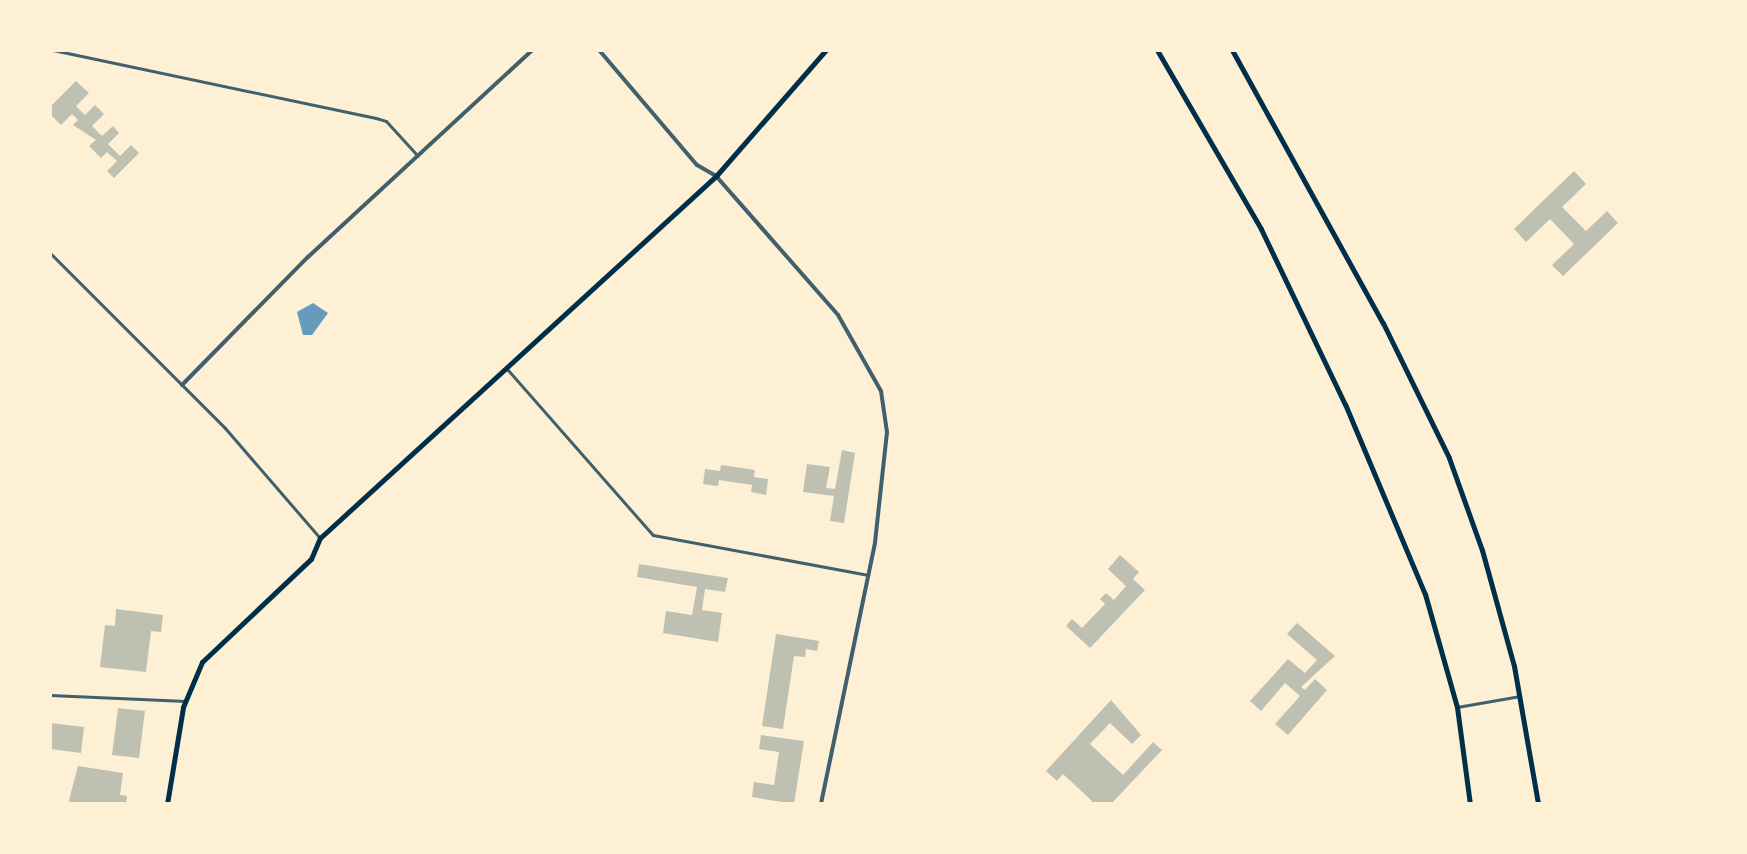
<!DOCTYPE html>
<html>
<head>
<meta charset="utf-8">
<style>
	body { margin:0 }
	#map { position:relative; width:1747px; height:854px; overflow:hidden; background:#fdf0d5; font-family:"PT Serif",serif }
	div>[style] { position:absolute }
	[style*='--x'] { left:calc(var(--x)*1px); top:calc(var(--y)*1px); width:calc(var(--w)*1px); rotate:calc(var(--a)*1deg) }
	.water>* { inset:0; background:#669bbc }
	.building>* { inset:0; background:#bec0b2 }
	.minor>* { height:3px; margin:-1.5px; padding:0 1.5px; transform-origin:1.5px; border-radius:1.5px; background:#3f606c }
	.tertiary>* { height:4px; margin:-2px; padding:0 2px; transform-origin:2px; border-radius:2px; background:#3f606c }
	.secondary>* { height:5px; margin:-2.5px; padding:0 2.5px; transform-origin:2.5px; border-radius:2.5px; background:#003049 }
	span { translate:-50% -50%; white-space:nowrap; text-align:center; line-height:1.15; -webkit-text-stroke:6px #fdf0d5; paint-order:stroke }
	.frame { position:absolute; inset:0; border:52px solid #fdf0d5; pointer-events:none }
</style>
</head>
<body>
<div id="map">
	<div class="water">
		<div style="clip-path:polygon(313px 303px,328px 313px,312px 335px,303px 335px,297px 312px)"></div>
	</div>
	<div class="building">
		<div style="clip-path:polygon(76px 81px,89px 93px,76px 106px,85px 115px,95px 105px,104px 114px,92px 126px,102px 136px,113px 126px,119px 133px,108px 144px,120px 156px,131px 145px,139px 153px,114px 178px,107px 171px,117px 161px,107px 152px,101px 158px,89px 146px,96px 140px,73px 125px,78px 120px,72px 114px,61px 125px,50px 114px,50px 107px)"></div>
		<div style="clip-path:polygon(1574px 171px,1586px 184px,1562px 207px,1586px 231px,1607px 211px,1618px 223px,1563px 276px,1552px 265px,1574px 244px,1550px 219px,1526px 242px,1514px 229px)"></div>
		<div style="clip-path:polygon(842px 450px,855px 453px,844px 523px,830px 521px,834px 496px,803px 492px,807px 464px,830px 467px,826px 488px,835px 489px)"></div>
		<div style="clip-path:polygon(721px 465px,755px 470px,754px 477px,768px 479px,766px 495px,751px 492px,752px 485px,719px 480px,718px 486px,703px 484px,705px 469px,720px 471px)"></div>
		<div style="clip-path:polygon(1120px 555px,1139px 572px,1133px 579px,1145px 590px,1090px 648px,1066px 626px,1072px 619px,1082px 628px,1105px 604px,1100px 599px,1106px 593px,1114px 600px,1126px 586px,1108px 569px)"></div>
		<div style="clip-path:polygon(639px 564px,728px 578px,725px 592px,705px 589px,702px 610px,722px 613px,718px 642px,663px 633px,666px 611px,692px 615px,697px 587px,637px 577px)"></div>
		<div style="clip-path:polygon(116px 609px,163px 615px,161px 632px,151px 631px,146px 672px,100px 667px,105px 625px,115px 626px)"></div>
		<div style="clip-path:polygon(1297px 623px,1335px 656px,1301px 687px,1305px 690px,1315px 679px,1327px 690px,1288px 735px,1275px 724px,1300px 696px,1285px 683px,1261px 711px,1250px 701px,1288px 659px,1305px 673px,1317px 660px,1287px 634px)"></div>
		<div style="clip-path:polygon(776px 634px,819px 641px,817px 651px,806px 649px,805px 657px,794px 656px,783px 729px,762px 726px)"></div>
		<div style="clip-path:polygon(1111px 700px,1141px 735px,1132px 744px,1110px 723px,1090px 744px,1123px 775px,1153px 742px,1162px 750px,1111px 804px,1089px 804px,1092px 801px,1063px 774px,1057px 781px,1046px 771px)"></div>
		<div style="clip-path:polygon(118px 708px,145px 711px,139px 758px,112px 755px)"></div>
		<div style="clip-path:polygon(50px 723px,84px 727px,81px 753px,50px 749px)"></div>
		<div style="clip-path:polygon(761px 735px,804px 741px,794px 804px,752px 797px,754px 782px,774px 785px,779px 752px,759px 749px)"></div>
		<div style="clip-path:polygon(78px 766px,123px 773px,120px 795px,127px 796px,126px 804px,68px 804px)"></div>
	</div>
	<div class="minor">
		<div style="--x:53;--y:50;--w:330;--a:11.9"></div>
		<div style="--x:376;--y:118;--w:10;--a:17"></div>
		<div style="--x:386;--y:121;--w:47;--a:47.6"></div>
		<div style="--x:50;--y:253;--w:247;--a:45"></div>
		<div style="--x:225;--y:428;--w:144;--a:49.2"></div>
		<div style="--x:507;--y:369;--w:221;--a:48.7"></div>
		<div style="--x:653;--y:535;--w:219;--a:10.5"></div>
		<div style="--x:50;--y:695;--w:136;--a:2.5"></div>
		<div style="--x:1457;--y:707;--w:64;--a:-9.9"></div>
	</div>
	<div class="tertiary">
		<div style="--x:599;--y:50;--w:151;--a:49.6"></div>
		<div style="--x:697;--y:165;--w:22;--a:30"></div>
		<div style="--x:716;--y:176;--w:185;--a:48.7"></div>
		<div style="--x:838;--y:315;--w:87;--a:60.5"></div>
		<div style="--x:881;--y:391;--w:41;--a:81.7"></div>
		<div style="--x:887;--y:432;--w:112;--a:96.2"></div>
		<div style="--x:875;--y:543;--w:267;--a:101.7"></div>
		<div style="--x:182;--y:385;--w:180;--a:-45.5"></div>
		<div style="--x:308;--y:257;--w:305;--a:-42.7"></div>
	</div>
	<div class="secondary">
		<div style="--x:1157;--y:50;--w:207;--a:59.8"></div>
		<div style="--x:1261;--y:229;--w:194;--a:64.4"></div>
		<div style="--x:1345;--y:404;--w:206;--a:67.2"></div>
		<div style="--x:1425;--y:594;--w:117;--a:74.2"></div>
		<div style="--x:1457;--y:707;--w:98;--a:82.4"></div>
		<div style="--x:1232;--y:50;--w:312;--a:61.1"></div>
		<div style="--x:1383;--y:323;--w:150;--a:63.9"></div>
		<div style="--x:1449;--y:458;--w:98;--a:70.3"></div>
		<div style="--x:1482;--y:550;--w:120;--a:74.6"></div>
		<div style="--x:1514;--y:666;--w:140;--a:80.1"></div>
		<div style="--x:167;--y:804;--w:98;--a:-80.6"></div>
		<div style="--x:183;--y:707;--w:49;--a:-67.1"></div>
		<div style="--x:202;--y:662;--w:150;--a:-43.4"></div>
		<div style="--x:311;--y:559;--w:23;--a:-67"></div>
		<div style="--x:320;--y:538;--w:537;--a:-42.43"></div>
		<div style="--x:716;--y:176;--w:167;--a:-48.9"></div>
	</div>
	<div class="frame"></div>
</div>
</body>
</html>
